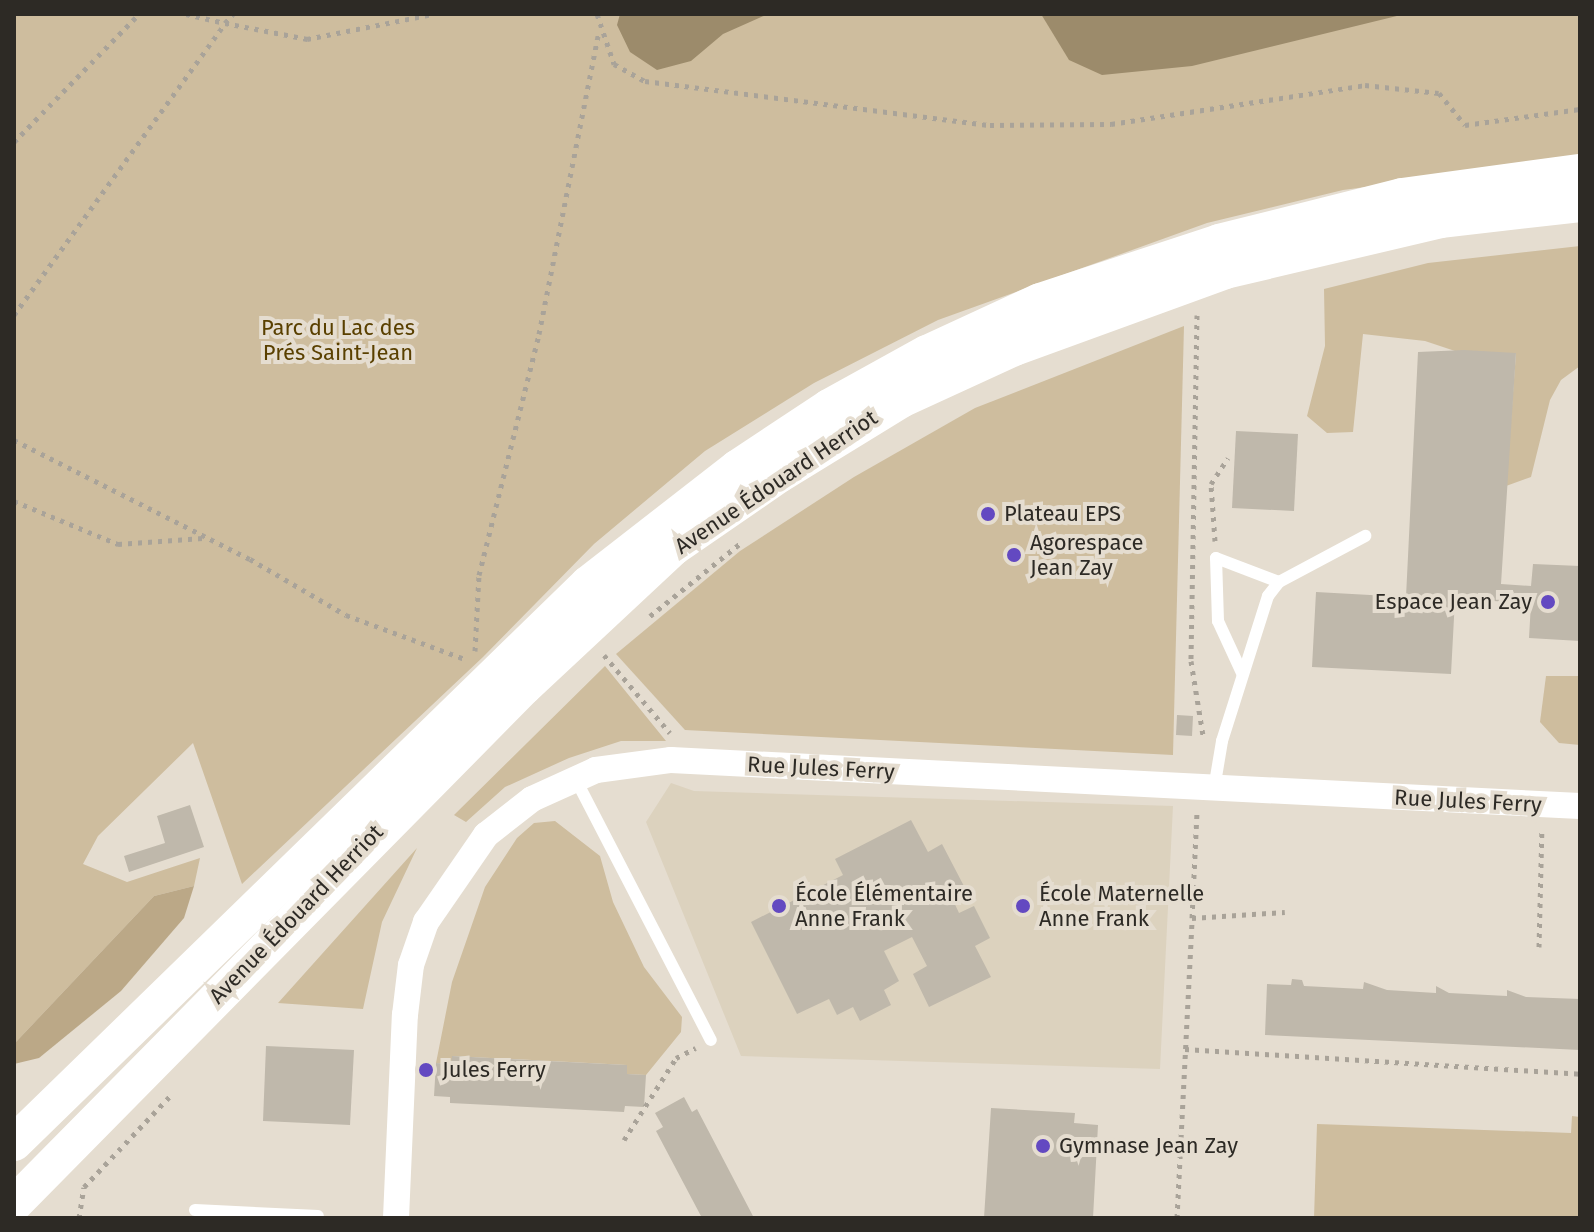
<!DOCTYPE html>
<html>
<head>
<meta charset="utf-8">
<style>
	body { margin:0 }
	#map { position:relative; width:1594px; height:1232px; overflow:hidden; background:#e5ddd0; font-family:"Fira Sans",sans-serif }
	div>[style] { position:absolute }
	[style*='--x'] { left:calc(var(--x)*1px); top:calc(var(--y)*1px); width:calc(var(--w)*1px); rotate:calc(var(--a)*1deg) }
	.built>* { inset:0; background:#dcd2be }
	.green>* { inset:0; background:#cebd9e }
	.forest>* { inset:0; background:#bba887 }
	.water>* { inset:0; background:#9c8b6b }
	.building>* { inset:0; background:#bfb8ab }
	.path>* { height:5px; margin-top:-2.5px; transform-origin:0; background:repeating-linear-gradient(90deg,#a9a399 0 4px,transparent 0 10px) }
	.lane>* { height:12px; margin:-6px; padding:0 6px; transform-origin:6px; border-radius:6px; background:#fff }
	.street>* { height:26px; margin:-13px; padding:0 13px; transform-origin:13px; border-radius:13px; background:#fff }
	.secondary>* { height:36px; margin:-18px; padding:0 18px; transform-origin:18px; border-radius:18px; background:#fff }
	.dots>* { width:22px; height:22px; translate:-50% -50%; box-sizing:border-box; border:4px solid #e5ddd0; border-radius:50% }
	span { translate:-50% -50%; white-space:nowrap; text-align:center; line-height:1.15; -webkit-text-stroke:8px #e5ddd0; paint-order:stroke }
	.park-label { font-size:22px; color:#5a4000 }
	.street-label { font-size:22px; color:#2d2a25 }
	.poi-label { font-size:22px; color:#2d2a25 }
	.left { translate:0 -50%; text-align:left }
	.right { translate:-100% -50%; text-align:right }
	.frame { position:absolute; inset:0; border:16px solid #2d2a25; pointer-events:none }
</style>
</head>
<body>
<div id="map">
	<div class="built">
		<div style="clip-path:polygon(671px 783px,694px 791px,1173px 806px,1160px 1069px,741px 1056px,646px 822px)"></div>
	</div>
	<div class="green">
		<div style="clip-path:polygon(14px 14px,1580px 14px,1580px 159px,1343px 190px,1207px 223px,938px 320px,814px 383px,705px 451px,594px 544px,483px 657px,242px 884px,193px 743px,98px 836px,83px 864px,127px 882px,200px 858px,194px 886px,154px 896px,14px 1044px)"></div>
		<div style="clip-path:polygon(1580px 246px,1580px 366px,1561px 380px,1550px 400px,1531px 477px,1506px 486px,1516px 353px,1464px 354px,1425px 341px,1363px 334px,1353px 432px,1327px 433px,1307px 416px,1325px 346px,1324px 289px,1428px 263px)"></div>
		<div style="clip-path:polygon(1184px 326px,1173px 755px,685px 730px,616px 654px,740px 551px,854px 477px,975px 408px)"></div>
		<div style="clip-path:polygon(605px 666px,666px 741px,621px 741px,569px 758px,505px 787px,466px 822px,454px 815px)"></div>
		<div style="clip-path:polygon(1546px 676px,1580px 676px,1580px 745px,1559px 743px,1540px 722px)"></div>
		<div style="clip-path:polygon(555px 821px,600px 856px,613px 902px,644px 967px,682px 1017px,681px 1032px,646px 1075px,627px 1074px,627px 1065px,453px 1056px,451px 1064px,436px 1063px,452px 982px,485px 887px,517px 838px,534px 823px)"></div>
		<div style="clip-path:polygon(417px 848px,382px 922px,363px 1009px,278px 1003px)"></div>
		<div style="clip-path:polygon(1572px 1116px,1580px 1117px,1580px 1218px,1314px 1218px,1317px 1124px,1571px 1133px)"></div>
	</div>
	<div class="forest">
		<div style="clip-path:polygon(194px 886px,184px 918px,121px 991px,39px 1058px,14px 1064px,14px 1044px,154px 896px)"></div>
	</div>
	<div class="water">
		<div style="clip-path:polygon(620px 14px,768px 14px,723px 34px,691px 61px,657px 70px,630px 52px,617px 25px)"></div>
		<div style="clip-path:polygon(1041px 14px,1405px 14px,1192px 66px,1102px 75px,1069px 60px)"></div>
	</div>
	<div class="building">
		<div style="clip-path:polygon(1464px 350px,1516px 353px,1501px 584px,1531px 586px,1533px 564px,1580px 566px,1580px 641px,1529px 638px,1531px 603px,1455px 599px,1451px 674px,1312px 667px,1316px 592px,1406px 597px,1418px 352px)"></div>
		<div style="clip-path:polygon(1236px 431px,1298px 434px,1294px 511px,1232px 508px)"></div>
		<div style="clip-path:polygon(1177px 715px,1193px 716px,1192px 736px,1176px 735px)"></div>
		<div style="clip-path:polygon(190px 805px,204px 847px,129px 872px,124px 856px,165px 843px,157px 816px)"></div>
		<div style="clip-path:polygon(911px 820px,928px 852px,942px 844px,966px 890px,952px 898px,959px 913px,974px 906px,990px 938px,975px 946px,991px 977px,929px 1007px,913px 974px,927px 966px,912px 937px,884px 951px,899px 981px,884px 990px,891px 1005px,860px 1021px,853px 1007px,837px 1015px,829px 999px,797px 1014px,751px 922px,843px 875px,835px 859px)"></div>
		<div style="clip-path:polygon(1292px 979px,1302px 980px,1304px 986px,1363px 989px,1364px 982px,1387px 990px,1436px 993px,1436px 986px,1449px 993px,1507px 996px,1507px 990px,1526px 997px,1580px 999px,1580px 1050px,1265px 1035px,1267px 984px,1291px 985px)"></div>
		<div style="clip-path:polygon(266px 1046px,354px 1050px,350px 1125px,263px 1121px)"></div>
		<div style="clip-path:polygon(452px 1056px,627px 1065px,627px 1074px,646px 1075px,644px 1107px,625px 1106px,624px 1112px,450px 1103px,450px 1097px,434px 1096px,436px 1063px,451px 1064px)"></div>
		<div style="clip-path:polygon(684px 1097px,692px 1112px,697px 1109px,754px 1218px,702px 1218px,656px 1131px,663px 1127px,655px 1113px)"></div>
		<div style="clip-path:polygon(991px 1108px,1075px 1113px,1074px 1123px,1098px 1125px,1093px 1218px,984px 1218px)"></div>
	</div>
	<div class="path">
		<div style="--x:186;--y:14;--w:40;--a:13"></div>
		<div style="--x:225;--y:23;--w:12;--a:-48"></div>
		<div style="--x:597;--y:14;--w:53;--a:71.2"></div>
		<div style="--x:614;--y:64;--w:35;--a:29"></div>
		<div style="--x:645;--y:81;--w:348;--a:7.3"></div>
		<div style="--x:990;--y:125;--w:121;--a:-0.5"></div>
		<div style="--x:1111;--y:124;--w:257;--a:-8.7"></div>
		<div style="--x:1365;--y:85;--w:74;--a:6.2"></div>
		<div style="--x:1439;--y:93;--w:41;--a:50.9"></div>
		<div style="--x:1465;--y:125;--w:116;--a:-7.9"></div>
		<div style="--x:14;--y:142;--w:179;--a:-45.7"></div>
		<div style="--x:14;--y:315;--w:360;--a:-54.1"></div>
		<div style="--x:225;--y:23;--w:84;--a:11"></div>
		<div style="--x:307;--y:39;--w:128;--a:-11.2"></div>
		<div style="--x:1197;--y:315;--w:346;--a:91"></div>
		<div style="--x:1191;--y:661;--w:75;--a:80.8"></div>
		<div style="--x:14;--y:440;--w:264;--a:26.8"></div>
		<div style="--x:250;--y:559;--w:111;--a:30.3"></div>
		<div style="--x:346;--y:615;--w:127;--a:20.3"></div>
		<div style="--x:14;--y:501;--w:113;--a:22.5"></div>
		<div style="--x:118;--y:544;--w:85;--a:-4"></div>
		<div style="--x:1215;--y:541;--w:57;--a:-94"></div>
		<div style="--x:1211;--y:484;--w:31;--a:-57"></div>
		<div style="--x:650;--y:616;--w:118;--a:-38.8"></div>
		<div style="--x:475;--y:651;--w:76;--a:-87"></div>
		<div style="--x:479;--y:575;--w:248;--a:-76"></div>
		<div style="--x:539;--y:334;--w:309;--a:-78.8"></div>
		<div style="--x:604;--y:655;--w:102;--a:49.8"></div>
		<div style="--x:1192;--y:918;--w:107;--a:-87.3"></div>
		<div style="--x:1539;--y:947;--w:119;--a:-88.6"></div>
		<div style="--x:1185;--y:1049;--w:396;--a:3.6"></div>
		<div style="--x:624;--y:1140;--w:97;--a:-57.6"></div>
		<div style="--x:676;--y:1058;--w:22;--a:-27"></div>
		<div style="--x:79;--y:1218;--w:31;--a:-81"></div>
		<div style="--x:84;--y:1187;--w:127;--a:-46.6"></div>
		<div style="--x:1177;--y:1218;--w:300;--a:-87.1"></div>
		<div style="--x:1192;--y:918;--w:93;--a:-3.7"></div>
	</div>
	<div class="lane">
		<div style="--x:1242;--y:673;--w:57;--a:-114.8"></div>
		<div style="--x:1218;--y:621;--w:63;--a:-91.8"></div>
		<div style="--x:1216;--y:558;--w:67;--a:20.9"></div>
		<div style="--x:575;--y:778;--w:295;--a:62.6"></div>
		<div style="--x:1214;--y:789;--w:49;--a:-80.5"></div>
		<div style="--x:1222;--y:741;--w:152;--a:-72.4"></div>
		<div style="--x:1268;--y:596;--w:18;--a:-52"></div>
		<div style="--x:1279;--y:582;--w:98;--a:-28.1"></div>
		<div style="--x:195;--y:1210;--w:123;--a:2.8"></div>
	</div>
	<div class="street">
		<div style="--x:396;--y:1218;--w:203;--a:-87.5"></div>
		<div style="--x:405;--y:1015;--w:50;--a:-83.2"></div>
		<div style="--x:411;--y:965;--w:46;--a:-70.8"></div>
		<div style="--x:426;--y:922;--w:106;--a:-55.4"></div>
		<div style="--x:486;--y:835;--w:58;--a:-38"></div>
		<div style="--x:532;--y:799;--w:70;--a:-24.4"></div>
		<div style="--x:596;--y:770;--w:76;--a:-7.6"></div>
		<div style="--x:671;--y:760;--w:910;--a:2.9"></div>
	</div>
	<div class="secondary">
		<div style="--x:14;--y:1143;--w:801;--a:-44.24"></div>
		<div style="--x:588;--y:584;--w:189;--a:-37.9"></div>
		<div style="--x:737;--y:468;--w:110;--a:-33.5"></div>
		<div style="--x:829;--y:407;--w:112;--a:-28.9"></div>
		<div style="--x:927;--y:353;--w:124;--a:-24.7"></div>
		<div style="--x:1040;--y:301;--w:188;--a:-18.2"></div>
		<div style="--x:1219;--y:242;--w:189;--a:-14.1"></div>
		<div style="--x:1402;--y:196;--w:180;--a:-7.7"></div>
		<div style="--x:14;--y:1204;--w:726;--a:-45.39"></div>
		<div style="--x:524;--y:687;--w:204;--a:-43"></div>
		<div style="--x:673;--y:548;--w:129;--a:-34.6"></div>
		<div style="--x:779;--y:475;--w:143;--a:-31.6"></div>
		<div style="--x:901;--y:400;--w:124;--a:-24.7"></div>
		<div style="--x:1014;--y:348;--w:225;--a:-20"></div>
		<div style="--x:1225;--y:271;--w:221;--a:-13.3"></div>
		<div style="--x:1440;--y:220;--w:141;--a:-6.5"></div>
	</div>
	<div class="dots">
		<div style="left:988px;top:514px;background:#6349c1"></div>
		<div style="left:1014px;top:555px;background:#6349c1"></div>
		<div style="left:1548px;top:602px;background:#6349c1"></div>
		<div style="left:779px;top:906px;background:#6349c1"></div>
		<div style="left:1023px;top:906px;background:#6349c1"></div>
		<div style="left:426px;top:1070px;background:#6349c1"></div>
		<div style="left:1043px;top:1146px;background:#6349c1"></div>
	</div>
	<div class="park-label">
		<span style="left:338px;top:340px">Parc du Lac des<br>Prés Saint-Jean</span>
	</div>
	<div class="street-label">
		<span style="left:776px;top:482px;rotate:-34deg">Avenue Édouard Herriot</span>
		<span style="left:821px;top:768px;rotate:3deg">Rue Jules Ferry</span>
		<span style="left:1468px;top:801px;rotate:3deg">Rue Jules Ferry</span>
		<span style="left:296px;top:914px;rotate:-46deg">Avenue Édouard Herriot</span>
	</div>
	<div class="poi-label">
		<span class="left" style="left:1004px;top:514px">Plateau EPS</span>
		<span class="left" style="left:1030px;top:555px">Agorespace<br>Jean Zay</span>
		<span class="right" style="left:1532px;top:602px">Espace Jean Zay</span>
		<span class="left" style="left:795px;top:906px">École Élémentaire<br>Anne Frank</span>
		<span class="left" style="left:1039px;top:906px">École Maternelle<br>Anne Frank</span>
		<span class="left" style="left:442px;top:1070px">Jules Ferry</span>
		<span class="left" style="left:1059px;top:1146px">Gymnase Jean Zay</span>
	</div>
	<div class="frame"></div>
</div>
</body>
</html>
